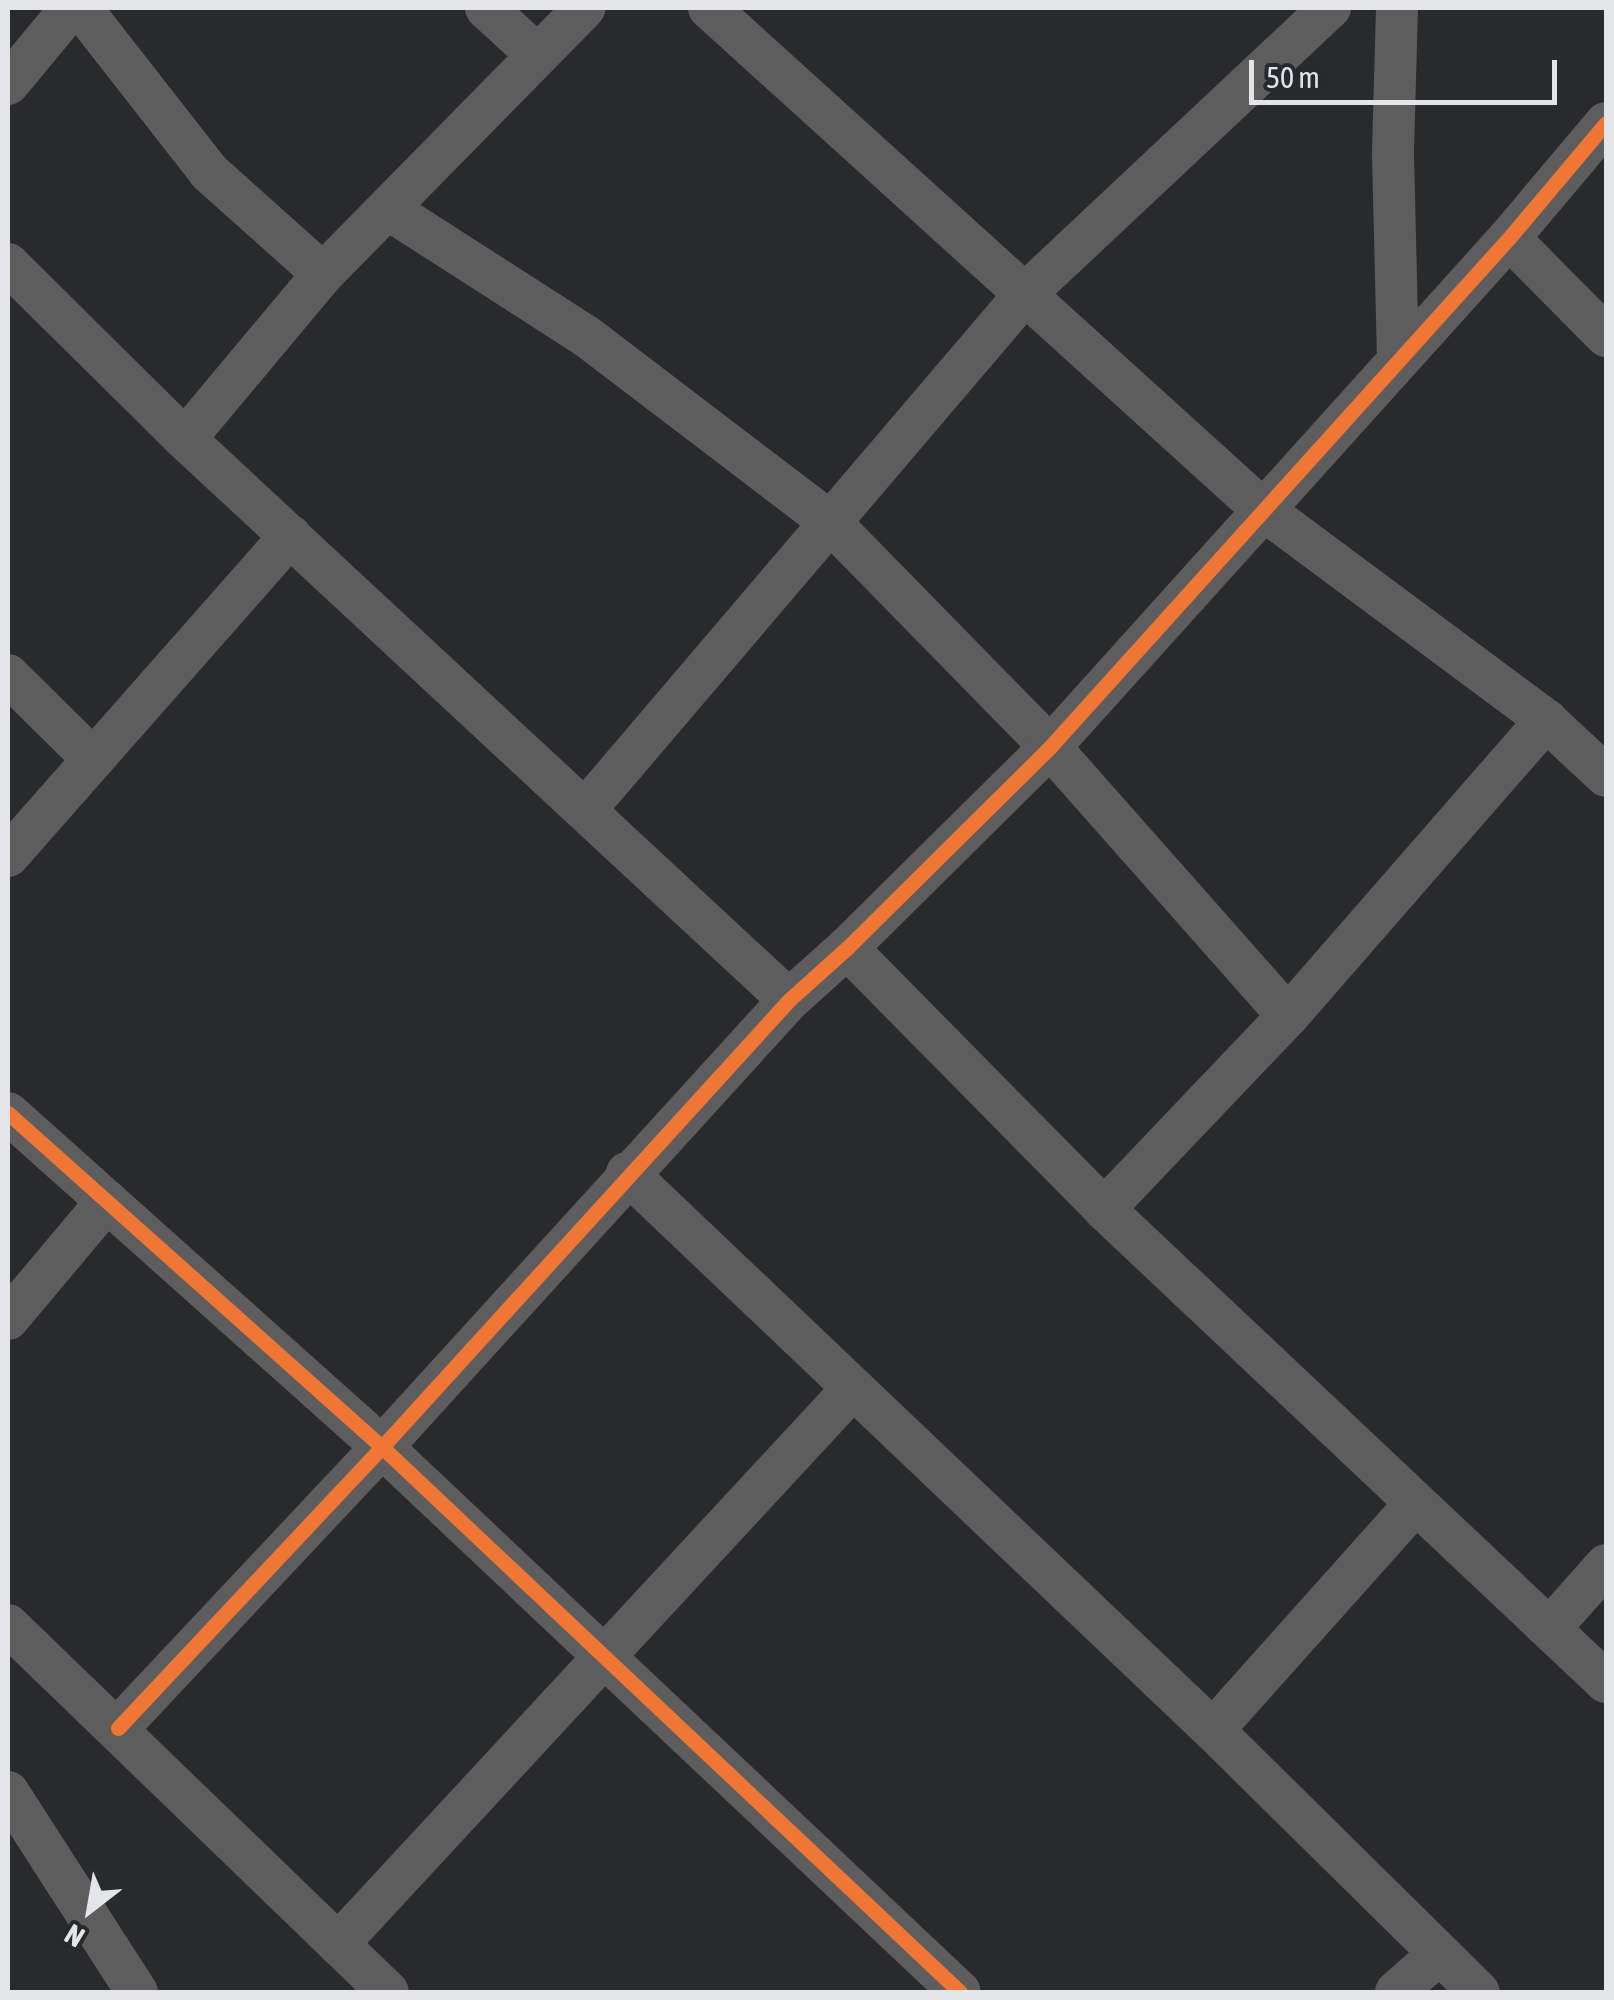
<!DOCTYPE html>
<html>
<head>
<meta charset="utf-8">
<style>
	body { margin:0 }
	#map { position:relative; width:1614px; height:2000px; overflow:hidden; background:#282a2c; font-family:"Asap Condensed",sans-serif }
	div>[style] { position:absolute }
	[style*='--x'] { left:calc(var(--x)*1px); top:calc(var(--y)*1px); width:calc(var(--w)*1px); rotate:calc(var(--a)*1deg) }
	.minor>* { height:42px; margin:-21px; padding:0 21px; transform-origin:21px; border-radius:21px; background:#5d5d5d }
	.cycleway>* { height:15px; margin:-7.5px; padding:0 7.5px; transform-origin:7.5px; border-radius:7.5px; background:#f07635 }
	span { translate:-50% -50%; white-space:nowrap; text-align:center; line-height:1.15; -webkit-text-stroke:10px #26292e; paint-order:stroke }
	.frame { position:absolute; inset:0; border:10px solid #e4e5e9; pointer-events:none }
	.north { position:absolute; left:40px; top:1860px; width:100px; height:100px; -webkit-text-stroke:8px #26292e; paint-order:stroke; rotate:211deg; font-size:28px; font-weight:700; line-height:40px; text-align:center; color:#e4e5e9 }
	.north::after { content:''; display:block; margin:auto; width:35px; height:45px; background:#e4e5e9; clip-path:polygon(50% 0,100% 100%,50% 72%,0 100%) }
	.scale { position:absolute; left:1249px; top:60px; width:308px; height:45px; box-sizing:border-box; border:5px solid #e4e5e9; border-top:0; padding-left:12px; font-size:30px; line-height:35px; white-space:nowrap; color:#e4e5e9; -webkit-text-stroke:8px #26292e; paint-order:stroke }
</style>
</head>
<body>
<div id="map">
	<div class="minor">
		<div style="--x:81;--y:8;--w:208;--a:52"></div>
		<div style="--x:209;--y:172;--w:153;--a:41.8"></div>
		<div style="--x:486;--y:8;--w:68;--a:42.6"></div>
		<div style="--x:709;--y:8;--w:746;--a:42.18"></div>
		<div style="--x:1262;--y:509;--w:354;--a:36.6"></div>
		<div style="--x:1546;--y:720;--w:82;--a:43"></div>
		<div style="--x:1397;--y:8;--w:147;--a:91.6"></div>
		<div style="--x:1393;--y:155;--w:205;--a:88.6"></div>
		<div style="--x:8;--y:84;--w:99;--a:-50.3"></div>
		<div style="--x:388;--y:209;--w:235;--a:32.7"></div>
		<div style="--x:586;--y:336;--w:307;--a:37.3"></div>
		<div style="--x:830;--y:522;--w:315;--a:45.6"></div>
		<div style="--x:1050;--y:747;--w:359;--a:48.5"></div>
		<div style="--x:1509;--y:238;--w:138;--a:45.3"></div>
		<div style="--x:8;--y:264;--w:249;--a:44.7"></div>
		<div style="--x:185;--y:439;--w:824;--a:42.89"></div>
		<div style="--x:185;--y:439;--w:215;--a:-50.1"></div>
		<div style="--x:323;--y:274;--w:373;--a:-45.5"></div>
		<div style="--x:8;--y:675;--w:120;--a:44.7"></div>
		<div style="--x:586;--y:809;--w:675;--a:-49.56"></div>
		<div style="--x:1024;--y:295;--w:420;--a:-43.2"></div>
		<div style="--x:8;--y:856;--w:427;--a:-48.6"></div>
		<div style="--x:847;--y:948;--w:366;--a:45.4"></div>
		<div style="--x:1104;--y:1209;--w:690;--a:43.3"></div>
		<div style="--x:8;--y:1113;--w:501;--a:41.77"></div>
		<div style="--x:382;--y:1447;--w:794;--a:43.32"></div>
		<div style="--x:627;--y:1173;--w:808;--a:43.55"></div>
		<div style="--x:1213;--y:1730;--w:373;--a:44.6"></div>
		<div style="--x:1104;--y:1209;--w:267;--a:-46.4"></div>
		<div style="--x:1288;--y:1016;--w:393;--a:-48.9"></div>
		<div style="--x:8;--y:1319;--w:154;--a:-50"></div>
		<div style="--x:8;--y:1625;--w:528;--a:44"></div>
		<div style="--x:1551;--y:1627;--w:83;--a:-48.4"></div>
		<div style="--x:118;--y:1728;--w:386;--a:-46.8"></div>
		<div style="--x:382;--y:1447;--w:605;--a:-47.68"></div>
		<div style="--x:789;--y:1000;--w:78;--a:-41.9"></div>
		<div style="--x:847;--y:948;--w:286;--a:-44.7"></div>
		<div style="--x:1050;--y:747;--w:685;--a:-47.96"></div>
		<div style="--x:1509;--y:238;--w:150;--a:-49.9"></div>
		<div style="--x:1213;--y:1730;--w:303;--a:-48.2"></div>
		<div style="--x:8;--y:1792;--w:238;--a:57.2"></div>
		<div style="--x:338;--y:1944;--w:758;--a:-47.19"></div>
		<div style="--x:1396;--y:1992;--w:57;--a:-41.5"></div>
	</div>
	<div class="cycleway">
		<div style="--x:8;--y:1113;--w:501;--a:41.77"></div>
		<div style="--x:382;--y:1447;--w:794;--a:43.32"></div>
		<div style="--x:118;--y:1728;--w:386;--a:-46.8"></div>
		<div style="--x:382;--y:1447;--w:605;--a:-47.68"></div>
		<div style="--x:789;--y:1000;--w:78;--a:-41.9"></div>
		<div style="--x:847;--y:948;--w:286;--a:-44.7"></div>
		<div style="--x:1050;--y:747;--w:685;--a:-47.96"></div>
		<div style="--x:1509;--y:238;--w:150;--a:-49.9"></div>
	</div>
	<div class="frame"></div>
	<div class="north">N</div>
	<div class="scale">50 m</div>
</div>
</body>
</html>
